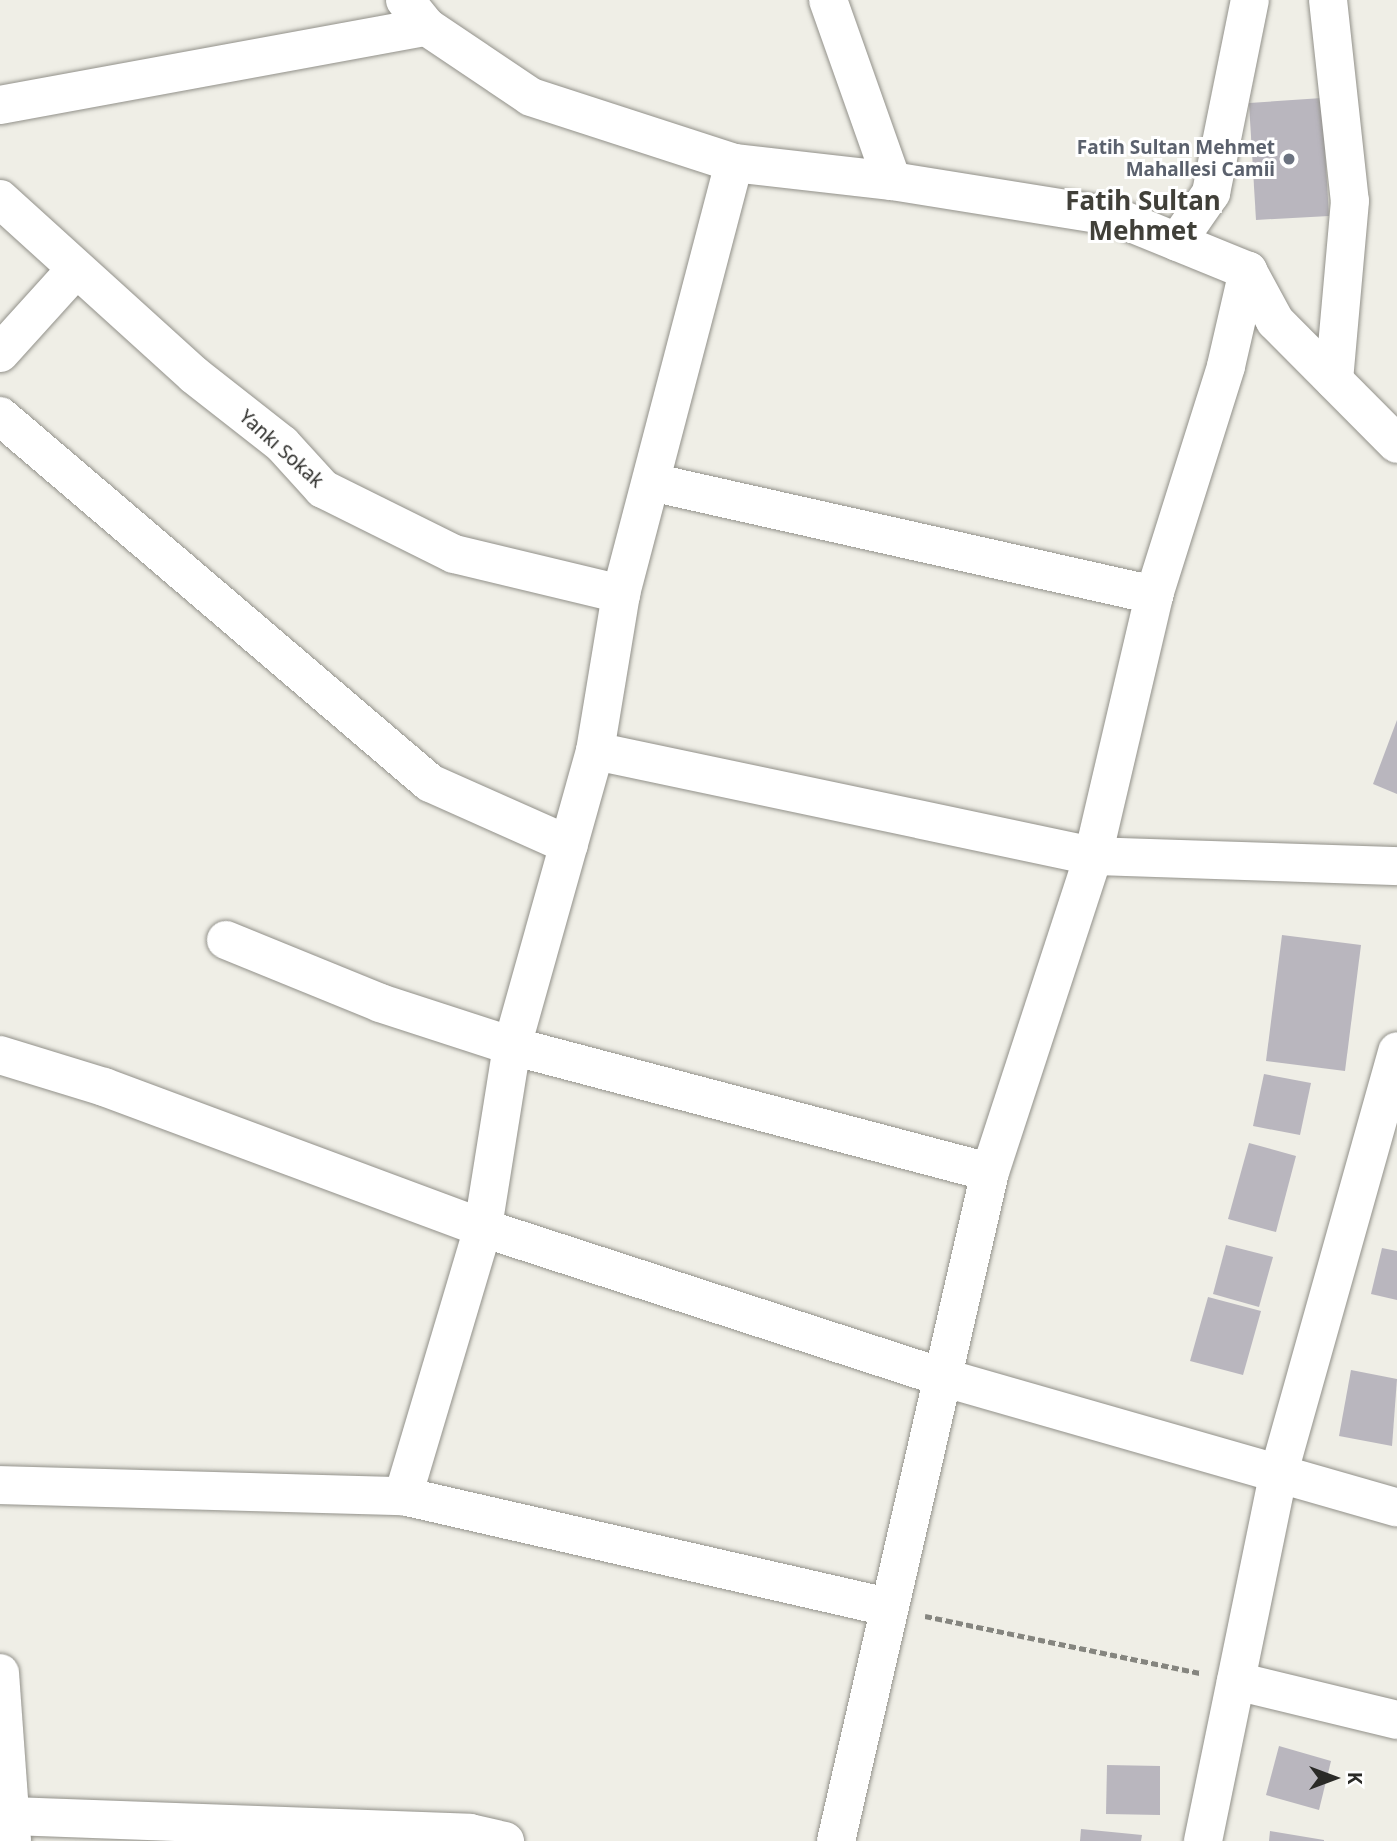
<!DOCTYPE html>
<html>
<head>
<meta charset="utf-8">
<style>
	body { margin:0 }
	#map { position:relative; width:1397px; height:1841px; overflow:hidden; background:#efeee6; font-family:"Noto Sans",sans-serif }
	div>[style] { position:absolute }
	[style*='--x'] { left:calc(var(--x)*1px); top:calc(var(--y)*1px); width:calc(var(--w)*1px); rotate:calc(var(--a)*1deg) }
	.building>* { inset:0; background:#b9b6be }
	.path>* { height:4.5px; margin-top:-2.25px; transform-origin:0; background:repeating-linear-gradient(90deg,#85857f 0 7px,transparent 0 10.5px) }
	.roads { filter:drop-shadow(0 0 2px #92918a) drop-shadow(0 0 2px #92918a) }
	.minor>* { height:38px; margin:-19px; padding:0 19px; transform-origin:19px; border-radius:19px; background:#fff }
	.dots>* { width:19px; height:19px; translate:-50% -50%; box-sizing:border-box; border:4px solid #fff; border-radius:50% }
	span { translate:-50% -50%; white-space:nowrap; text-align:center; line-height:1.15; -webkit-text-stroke:6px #fff; paint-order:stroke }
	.worship-label { font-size:19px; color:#5b616d; font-weight:700 }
	.right { translate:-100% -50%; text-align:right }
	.street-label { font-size:19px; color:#2a2a27 }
	.district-label { font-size:26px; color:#414039; font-weight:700 }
	.north { position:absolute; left:1299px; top:1743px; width:70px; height:70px; -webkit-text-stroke:5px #fff; paint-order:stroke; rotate:90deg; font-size:19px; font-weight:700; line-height:28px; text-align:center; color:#2a2a27 }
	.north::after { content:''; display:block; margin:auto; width:24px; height:32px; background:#2a2a27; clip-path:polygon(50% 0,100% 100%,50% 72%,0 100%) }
</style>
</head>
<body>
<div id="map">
	<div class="building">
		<div style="clip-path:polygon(1322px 98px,1329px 216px,1256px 220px,1249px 103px)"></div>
		<div style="clip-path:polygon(1397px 720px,1397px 794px,1373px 784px)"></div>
		<div style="clip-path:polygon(1282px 935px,1361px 945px,1345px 1071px,1266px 1061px)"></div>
		<div style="clip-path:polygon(1264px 1074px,1311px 1083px,1300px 1135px,1253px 1126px)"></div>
		<div style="clip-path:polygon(1249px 1143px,1296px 1156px,1276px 1232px,1228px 1219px)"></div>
		<div style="clip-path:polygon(1226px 1245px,1273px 1257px,1259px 1307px,1213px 1294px)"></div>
		<div style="clip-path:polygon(1382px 1248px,1397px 1251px,1397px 1300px,1371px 1294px)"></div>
		<div style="clip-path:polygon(1208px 1297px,1261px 1311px,1243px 1375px,1190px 1361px)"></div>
		<div style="clip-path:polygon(1351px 1370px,1397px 1379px,1392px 1446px,1339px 1436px)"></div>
		<div style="clip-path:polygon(1279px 1746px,1331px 1761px,1319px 1810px,1266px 1795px)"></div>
		<div style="clip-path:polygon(1107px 1765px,1160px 1766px,1160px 1815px,1106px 1814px)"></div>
		<div style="clip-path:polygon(1081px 1829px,1142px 1835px,1141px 1841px,1080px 1841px)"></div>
		<div style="clip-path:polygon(1270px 1831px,1324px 1840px,1324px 1841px,1269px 1841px)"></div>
	</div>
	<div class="path">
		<div style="--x:925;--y:1616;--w:282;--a:11.7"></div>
	</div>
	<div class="roads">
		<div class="minor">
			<div style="--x:405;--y:0;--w:35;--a:51"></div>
			<div style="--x:427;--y:27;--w:125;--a:33.9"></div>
			<div style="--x:531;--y:97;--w:213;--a:18"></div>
			<div style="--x:734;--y:163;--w:159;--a:6.5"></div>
			<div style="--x:892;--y:181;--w:227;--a:9.1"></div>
			<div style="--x:1116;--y:217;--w:143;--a:22.2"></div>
			<div style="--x:1248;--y:271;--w:57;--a:61.6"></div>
			<div style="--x:1275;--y:321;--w:173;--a:45.2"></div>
			<div style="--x:828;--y:0;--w:192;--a:70.5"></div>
			<div style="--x:1328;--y:0;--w:202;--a:83.8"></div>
			<div style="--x:1350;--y:201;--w:180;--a:95.1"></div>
			<div style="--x:0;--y:105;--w:434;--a:-10.4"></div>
			<div style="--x:734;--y:163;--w:446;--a:104.7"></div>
			<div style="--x:621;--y:594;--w:159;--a:99.4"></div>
			<div style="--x:595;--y:751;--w:306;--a:105.7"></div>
			<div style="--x:512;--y:1046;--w:184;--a:99.1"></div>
			<div style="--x:483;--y:1228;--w:486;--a:18"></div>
			<div style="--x:945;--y:1378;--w:470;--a:16"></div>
			<div style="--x:0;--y:199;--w:262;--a:42.2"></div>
			<div style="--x:194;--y:375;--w:112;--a:38.1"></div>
			<div style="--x:282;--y:444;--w:61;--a:47.7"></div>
			<div style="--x:323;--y:489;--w:146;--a:26.4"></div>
			<div style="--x:454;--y:554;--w:172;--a:13.5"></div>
			<div style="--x:1177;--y:242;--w:60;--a:-55.2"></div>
			<div style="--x:1211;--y:193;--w:197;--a:-78.6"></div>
			<div style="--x:0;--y:353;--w:112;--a:-47.9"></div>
			<div style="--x:0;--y:416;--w:565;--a:40.48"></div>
			<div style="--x:430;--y:783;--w:152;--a:24"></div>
			<div style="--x:651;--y:482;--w:516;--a:12.66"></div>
			<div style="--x:595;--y:751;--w:509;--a:11.91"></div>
			<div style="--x:1093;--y:856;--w:304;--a:1.9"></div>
			<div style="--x:226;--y:940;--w:166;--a:22.2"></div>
			<div style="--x:380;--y:1003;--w:139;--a:18"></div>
			<div style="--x:512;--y:1046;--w:494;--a:14.8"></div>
			<div style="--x:0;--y:1055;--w:109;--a:17.1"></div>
			<div style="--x:104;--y:1087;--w:404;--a:20.4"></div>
			<div style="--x:483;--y:1228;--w:280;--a:106.6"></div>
			<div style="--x:0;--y:1485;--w:403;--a:1.6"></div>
			<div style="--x:403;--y:1496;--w:497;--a:12.9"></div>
			<div style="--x:0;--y:1673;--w:168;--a:85.9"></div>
			<div style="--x:1236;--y:1681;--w:166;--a:13.6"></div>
			<div style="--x:11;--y:1816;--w:459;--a:2.1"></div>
			<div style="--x:470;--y:1833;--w:36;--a:13"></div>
			<div style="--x:836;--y:1841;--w:686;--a:-77.04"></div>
			<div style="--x:990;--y:1172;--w:332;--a:-71.9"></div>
			<div style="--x:1093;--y:856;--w:268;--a:-76.8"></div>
			<div style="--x:1154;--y:595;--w:240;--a:-72.5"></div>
			<div style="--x:1226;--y:366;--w:98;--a:-77"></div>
			<div style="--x:1203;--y:1841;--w:377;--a:-78.4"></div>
			<div style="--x:1279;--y:1472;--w:437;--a:-74.3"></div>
		</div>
	</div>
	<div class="dots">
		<div style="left:1289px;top:159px;background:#6b7280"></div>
	</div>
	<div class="worship-label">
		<span class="right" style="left:1275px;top:159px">Fatih Sultan Mehmet<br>Mahallesi Camii</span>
	</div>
	<div class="street-label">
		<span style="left:281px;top:449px;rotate:42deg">Yankı Sokak</span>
	</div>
	<div class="district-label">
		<span style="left:1143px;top:216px">Fatih Sultan<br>Mehmet</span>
	</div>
	<div class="north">K</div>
</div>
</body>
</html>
